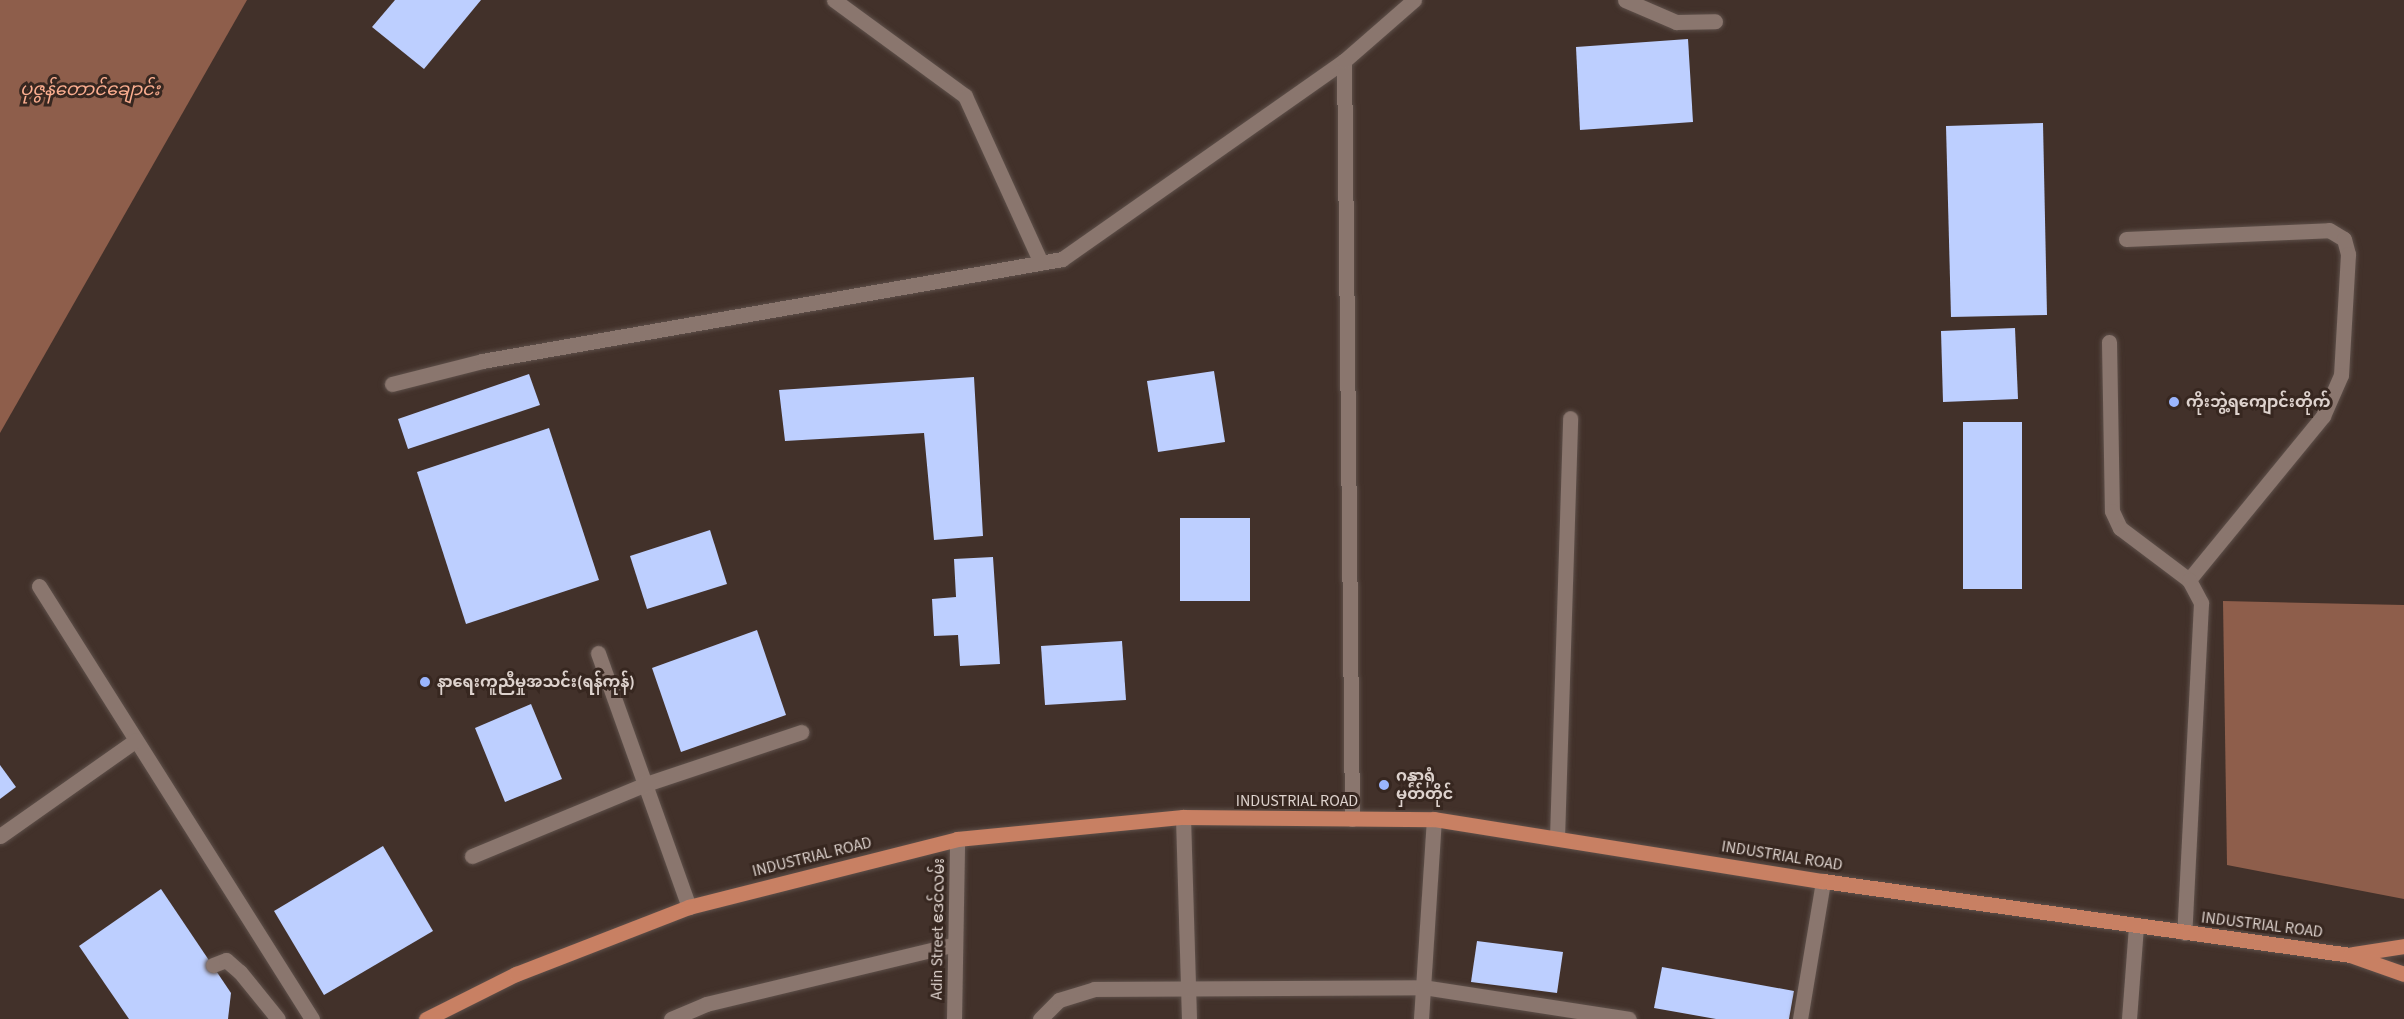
<!DOCTYPE html>
<html>
<head>
<meta charset="utf-8">
<style>
	body { margin:0 }
	#map { position:relative; width:2404px; height:1019px; overflow:hidden; background:#42312a; font-family:"Source Sans 3","Noto Sans Myanmar",sans-serif }
	div>[style] { position:absolute }
	[style*='--x'] { left:calc(var(--x)*1px); top:calc(var(--y)*1px); width:calc(var(--w)*1px); rotate:calc(var(--a)*1deg) }
	.water>* { inset:0; background:#8e5e4b }
	.building>* { inset:0; background:#bdcfff }
	.roads { filter:drop-shadow(0 0 2px #5e504a) drop-shadow(0 0 2px #5e504a) }
	.service>* { height:15px; margin:-7.5px; padding:0 7.5px; transform-origin:7.5px; border-radius:7.5px; background:#8a766e }
	.minor>* { height:15px; margin:-7.5px; padding:0 7.5px; transform-origin:7.5px; border-radius:7.5px; background:#8a766e }
	.primary>* { height:15px; margin:-7.5px; padding:0 7.5px; transform-origin:7.5px; border-radius:7.5px; background:#c88063 }
	.dots>* { width:16px; height:16px; translate:-50% -50%; box-sizing:border-box; border:3px solid #372720; border-radius:50% }
	span { translate:-50% -50%; white-space:nowrap; text-align:center; line-height:1.15; -webkit-text-stroke:6px #372720; paint-order:stroke }
	.poi-label { font-size:16px; color:#ddd2cd; font-weight:700 }
	.left { translate:0 -50%; text-align:left }
	.street-label { font-size:16px; color:#ddd2cd }
	.water-label { font-size:18px; color:#fbae90; font-style:italic }
</style>
</head>
<body>
<div id="map">
	<div class="water">
		<div style="clip-path:polygon(0 0,247px 0,0 433px)"></div>
		<div style="clip-path:polygon(2223px 601px,2404px 605px,2404px 899px,2227px 865px)"></div>
	</div>
	<div class="building">
		<div style="clip-path:polygon(395px 0,481px 0,424px 69px,372px 27px)"></div>
		<div style="clip-path:polygon(1688px 39px,1693px 122px,1580px 130px,1576px 47px)"></div>
		<div style="clip-path:polygon(2043px 123px,2047px 315px,1951px 317px,1946px 126px)"></div>
		<div style="clip-path:polygon(2015px 328px,2018px 399px,1943px 402px,1941px 331px)"></div>
		<div style="clip-path:polygon(1214px 371px,1225px 442px,1158px 452px,1147px 381px)"></div>
		<div style="clip-path:polygon(529px 374px,540px 405px,408px 449px,398px 419px)"></div>
		<div style="clip-path:polygon(974px 377px,983px 536px,934px 540px,924px 433px,785px 441px,779px 390px)"></div>
		<div style="clip-path:polygon(1963px 422px,2022px 422px,2022px 589px,1963px 589px)"></div>
		<div style="clip-path:polygon(549px 428px,599px 580px,466px 624px,417px 472px)"></div>
		<div style="clip-path:polygon(1180px 518px,1250px 518px,1250px 601px,1180px 601px)"></div>
		<div style="clip-path:polygon(710px 530px,727px 584px,647px 609px,630px 556px)"></div>
		<div style="clip-path:polygon(993px 557px,1000px 664px,960px 666px,958px 635px,934px 636px,932px 599px,956px 597px,954px 559px)"></div>
		<div style="clip-path:polygon(757px 630px,786px 715px,681px 752px,652px 668px)"></div>
		<div style="clip-path:polygon(1122px 641px,1126px 700px,1045px 705px,1041px 646px)"></div>
		<div style="clip-path:polygon(531px 704px,562px 779px,505px 802px,475px 728px)"></div>
		<div style="clip-path:polygon(0 765px,16px 787px,0 799px)"></div>
		<div style="clip-path:polygon(383px 846px,433px 931px,324px 995px,274px 911px)"></div>
		<div style="clip-path:polygon(161px 889px,231px 993px,228px 1019px,129px 1019px,79px 946px)"></div>
		<div style="clip-path:polygon(1477px 941px,1563px 952px,1557px 993px,1471px 982px)"></div>
		<div style="clip-path:polygon(1662px 967px,1794px 991px,1789px 1019px,1716px 1019px,1654px 1008px)"></div>
	</div>
	<div class="roads">
		<div class="service">
			<div style="--x:834;--y:0;--w:162;--a:36.2"></div>
			<div style="--x:965;--y:96;--w:183;--a:65.5"></div>
			<div style="--x:2126;--y:239;--w:203;--a:-2.5"></div>
			<div style="--x:2329;--y:230;--w:17;--a:31"></div>
			<div style="--x:2344;--y:239;--w:16;--a:75"></div>
			<div style="--x:2348;--y:254;--w:121;--a:93.3"></div>
			<div style="--x:2341;--y:375;--w:45;--a:113.7"></div>
			<div style="--x:2323;--y:416;--w:212;--a:129.3"></div>
			<div style="--x:2109;--y:342;--w:169;--a:89"></div>
			<div style="--x:2112;--y:511;--w:19;--a:65"></div>
			<div style="--x:2120;--y:528;--w:86;--a:37"></div>
			<div style="--x:2189;--y:580;--w:26;--a:62"></div>
			<div style="--x:2201;--y:603;--w:330;--a:92.9"></div>
			<div style="--x:598;--y:653;--w:270;--a:70.3"></div>
			<div style="--x:1183;--y:817;--w:202;--a:88.3"></div>
			<div style="--x:472;--y:856;--w:185;--a:-22.5"></div>
			<div style="--x:643;--y:785;--w:167;--a:-18.5"></div>
			<div style="--x:213;--y:965;--w:14;--a:-21"></div>
			<div style="--x:226;--y:960;--w:18;--a:41"></div>
			<div style="--x:240;--y:972;--w:60;--a:51"></div>
			<div style="--x:671;--y:1019;--w:38;--a:-23"></div>
			<div style="--x:706;--y:1004;--w:256;--a:-13.5"></div>
			<div style="--x:1040;--y:1019;--w:27;--a:-45"></div>
			<div style="--x:1059;--y:1000;--w:37;--a:-17"></div>
			<div style="--x:1094;--y:989;--w:329;--a:-0.3"></div>
			<div style="--x:1423;--y:987;--w:208;--a:8.8"></div>
			<div style="--x:1421;--y:1019;--w:200;--a:-86.3"></div>
			<div style="--x:1800;--y:1019;--w:140;--a:-80.5"></div>
		</div>
		<div class="minor">
			<div style="--x:1625;--y:0;--w:56;--a:23.3"></div>
			<div style="--x:1676;--y:22;--w:39;--a:-1"></div>
			<div style="--x:392;--y:384;--w:93;--a:-14.3"></div>
			<div style="--x:482;--y:361;--w:589;--a:-9.97"></div>
			<div style="--x:1062;--y:259;--w:345;--a:-35.1"></div>
			<div style="--x:39;--y:586;--w:512;--a:57.77"></div>
			<div style="--x:1352;--y:819;--w:758;--a:-90.6"></div>
			<div style="--x:1344;--y:61;--w:93;--a:-41.1"></div>
			<div style="--x:0;--y:836;--w:166;--a:-35.2"></div>
			<div style="--x:1557;--y:838;--w:420;--a:-88.2"></div>
			<div style="--x:954;--y:1019;--w:180;--a:-89"></div>
			<div style="--x:2129;--y:1019;--w:93;--a:-85.7"></div>
		</div>
		<div class="primary">
			<div style="--x:2353;--y:954;--w:52;--a:-8.9"></div>
			<div style="--x:426;--y:1019;--w:101;--a:-26.6"></div>
			<div style="--x:516;--y:974;--w:186;--a:-21.2"></div>
			<div style="--x:689;--y:907;--w:276;--a:-14.2"></div>
			<div style="--x:957;--y:839;--w:227;--a:-5.6"></div>
			<div style="--x:1183;--y:817;--w:251;--a:0.5"></div>
			<div style="--x:1434;--y:819;--w:394;--a:9.1"></div>
			<div style="--x:1823;--y:881;--w:532;--a:7.99"></div>
			<div style="--x:2350;--y:955;--w:57;--a:19.4"></div>
		</div>
	</div>
	<div class="dots">
		<div style="left:2174px;top:402px;background:#9ab5fd"></div>
		<div style="left:425px;top:682px;background:#9ab5fd"></div>
		<div style="left:1384px;top:785px;background:#9ab5fd"></div>
	</div>
	<div class="poi-label">
		<span class="left" style="left:2186px;top:402px">ကိုးဘွဲ့ရကျောင်းတိုက်</span>
		<span class="left" style="left:437px;top:682px">နာရေးကူညီမှုအသင်း(ရန်ကုန်)</span>
		<span class="left" style="left:1396px;top:785px">ဂန္ဓာရုံ<br>မှတ်တိုင်</span>
	</div>
	<div class="street-label">
		<span style="left:1297px;top:801px">INDUSTRIAL ROAD</span>
		<span style="left:1782px;top:856px;rotate:9deg">INDUSTRIAL ROAD</span>
		<span style="left:812px;top:857px;rotate:-14deg">INDUSTRIAL ROAD</span>
		<span style="left:2262px;top:925px;rotate:7deg">INDUSTRIAL ROAD</span>
		<span style="left:938px;top:929px;rotate:-89deg">Adin Street ဧဒင်လမ်း</span>
	</div>
	<div class="water-label">
		<span style="left:90px;top:90px">ပုဇွန်တောင်ချောင်း</span>
	</div>
</div>
</body>
</html>
